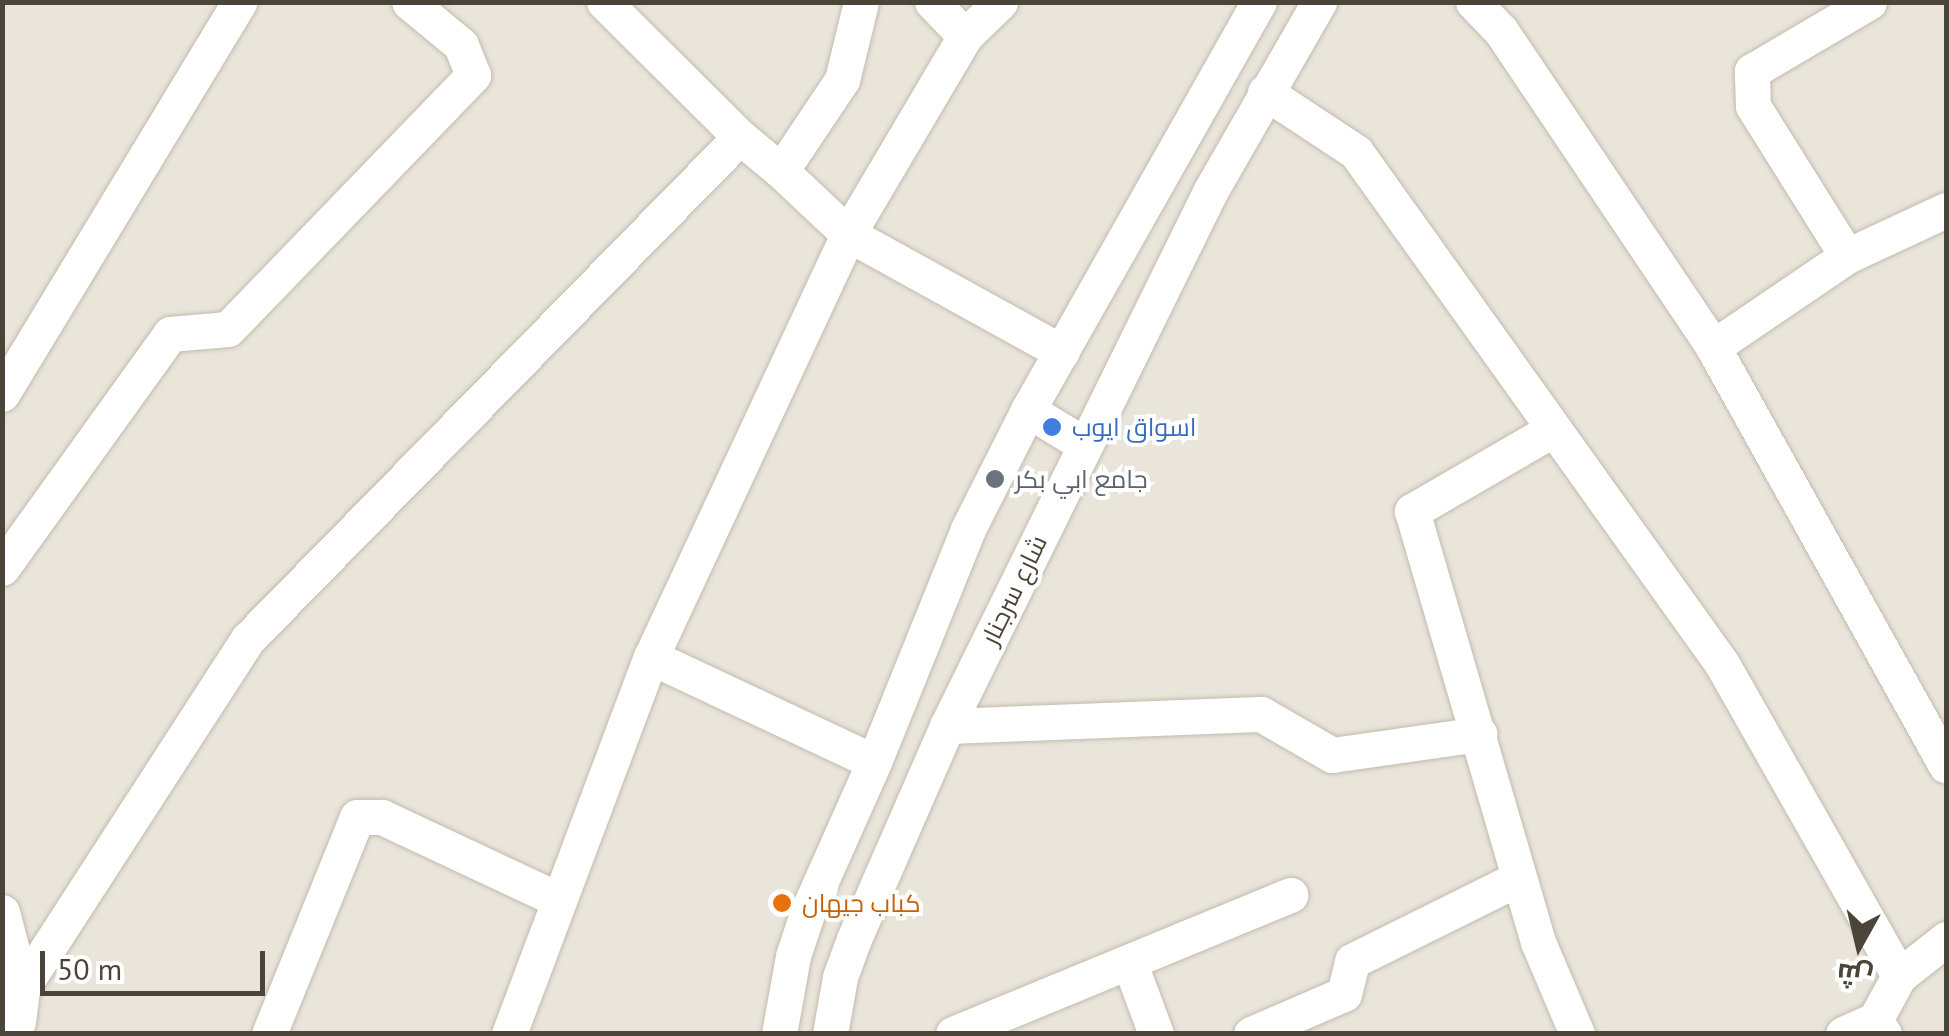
<!DOCTYPE html>
<html>
<head>
<meta charset="utf-8">
<style>
	body { margin:0 }
	#map { position:relative; width:1949px; height:1036px; overflow:hidden; background:#f6f3ec; font-family:"PT Sans",Cairo,sans-serif }
	div>[style] { position:absolute }
	[style*='--x'] { left:calc(var(--x)*1px); top:calc(var(--y)*1px); width:calc(var(--w)*1px); rotate:calc(var(--a)*1deg) }
	.residential>* { inset:0; background:#eae5da }
	.roads { filter:drop-shadow(0 0 2px #c2bbae) drop-shadow(0 0 2px #c2bbae) }
	.minor>* { height:35px; margin:-17.5px; padding:0 17.5px; transform-origin:17.5px; border-radius:17.5px; background:#fff }
	.dots>* { width:28px; height:28px; translate:-50% -50%; box-sizing:border-box; border:5px solid #fff; border-radius:50% }
	span { translate:-50% -50%; white-space:nowrap; text-align:center; line-height:1.15; -webkit-text-stroke:8px #fff; paint-order:stroke }
	.shop-label { font-size:25px; color:#366cbe }
	.left { translate:0 -50%; text-align:left }
	.worship-label { font-size:25px; color:#5b616d }
	.street-label { font-size:25px; color:#4b4439 }
	.food-label { font-size:25px; color:#c56008 }
	.frame { position:absolute; inset:0; border:5px solid #4b4439; pointer-events:none }
	.north { position:absolute; left:1809px; top:896px; width:100px; height:100px; -webkit-text-stroke:8px #fff; paint-order:stroke; rotate:188deg; font-size:28px; font-weight:700; line-height:40px; text-align:center; color:#4b4439 }
	.north::after { content:''; display:block; margin:auto; width:35px; height:45px; background:#4b4439; clip-path:polygon(50% 0,100% 100%,50% 72%,0 100%) }
	.scale { position:absolute; left:40px; top:951px; width:225px; height:45px; box-sizing:border-box; border:5px solid #4b4439; border-top:0; padding-left:12px; font-size:30px; line-height:35px; white-space:nowrap; color:#4b4439; -webkit-text-stroke:8px #fff; paint-order:stroke }
</style>
</head>
<body>
<div id="map">
	<div class="residential">
		<div style="clip-path:polygon(2px 3px,1946px 3px,1946px 1033px,3px 1033px)"></div>
	</div>
	<div class="roads">
		<div class="minor">
			<div style="--x:604;--y:2;--w:192;--a:44.8"></div>
			<div style="--x:932;--y:2;--w:47;--a:45.9"></div>
			<div style="--x:1473;--y:2;--w:40;--a:46"></div>
			<div style="--x:1501;--y:31;--w:381;--a:56.1"></div>
			<div style="--x:1713;--y:347;--w:479;--a:60.9"></div>
			<div style="--x:1265;--y:92;--w:109;--a:33.4"></div>
			<div style="--x:1356;--y:152;--w:629;--a:54.44"></div>
			<div style="--x:1722;--y:664;--w:359;--a:60.4"></div>
			<div style="--x:781;--y:171;--w:92;--a:43.2"></div>
			<div style="--x:848;--y:234;--w:244;--a:28.9"></div>
			<div style="--x:1847;--y:256;--w:177;--a:-122.1"></div>
			<div style="--x:1753;--y:106;--w:35;--a:-92"></div>
			<div style="--x:1752;--y:71;--w:136;--a:-30.5"></div>
			<div style="--x:1713;--y:347;--w:162;--a:-34.2"></div>
			<div style="--x:1847;--y:256;--w:109;--a:-24.9"></div>
			<div style="--x:2;--y:394;--w:458;--a:-58.8"></div>
			<div style="--x:1028;--y:410;--w:67;--a:31.6"></div>
			<div style="--x:1552;--y:430;--w:162;--a:149.9"></div>
			<div style="--x:1412;--y:511;--w:449;--a:73.7"></div>
			<div style="--x:1538;--y:942;--w:100;--a:67"></div>
			<div style="--x:2;--y:568;--w:288;--a:-54.3"></div>
			<div style="--x:170;--y:334;--w:58;--a:-4.9"></div>
			<div style="--x:228;--y:329;--w:353;--a:-46"></div>
			<div style="--x:473;--y:75;--w:32;--a:-112"></div>
			<div style="--x:461;--y:45;--w:67;--a:-140.4"></div>
			<div style="--x:651;--y:657;--w:246;--a:25.2"></div>
			<div style="--x:947;--y:726;--w:314;--a:-2.2"></div>
			<div style="--x:1261;--y:714;--w:82;--a:30"></div>
			<div style="--x:1332;--y:755;--w:149;--a:-8.1"></div>
			<div style="--x:2;--y:912;--w:79;--a:75.3"></div>
			<div style="--x:1130;--y:964;--w:75;--a:69.6"></div>
			<div style="--x:1875;--y:1020;--w:50;--a:-61.4"></div>
			<div style="--x:1899;--y:976;--w:60;--a:-38.2"></div>
			<div style="--x:18;--y:1022;--w:34;--a:-83"></div>
			<div style="--x:22;--y:988;--w:416;--a:-57.1"></div>
			<div style="--x:248;--y:639;--w:703;--a:-45.58"></div>
			<div style="--x:740;--y:137;--w:53;--a:39.7"></div>
			<div style="--x:781;--y:171;--w:110;--a:-56.2"></div>
			<div style="--x:842;--y:80;--w:80;--a:-76.3"></div>
			<div style="--x:269;--y:1034;--w:234;--a:-67.9"></div>
			<div style="--x:357;--y:817;--w:25;--a:0"></div>
			<div style="--x:382;--y:817;--w:193;--a:25.1"></div>
			<div style="--x:509;--y:1034;--w:403;--a:-69.4"></div>
			<div style="--x:651;--y:657;--w:467;--a:-65"></div>
			<div style="--x:848;--y:234;--w:230;--a:-59.4"></div>
			<div style="--x:965;--y:36;--w:49;--a:-44.2"></div>
			<div style="--x:779;--y:1034;--w:79;--a:-79.8"></div>
			<div style="--x:793;--y:956;--w:51;--a:-71.6"></div>
			<div style="--x:809;--y:908;--w:160;--a:-66"></div>
			<div style="--x:874;--y:762;--w:251;--a:-68"></div>
			<div style="--x:968;--y:529;--w:133;--a:-63.2"></div>
			<div style="--x:1028;--y:410;--w:469;--a:-60.5"></div>
			<div style="--x:830;--y:1034;--w:58;--a:-80"></div>
			<div style="--x:840;--y:977;--w:40;--a:-69.8"></div>
			<div style="--x:854;--y:939;--w:232;--a:-66.4"></div>
			<div style="--x:947;--y:726;--w:597;--a:-63.78"></div>
			<div style="--x:1211;--y:190;--w:217;--a:-60.1"></div>
			<div style="--x:953;--y:1034;--w:365;--a:-22.4"></div>
			<div style="--x:1251;--y:1034;--w:101;--a:-23.3"></div>
			<div style="--x:1344;--y:994;--w:34;--a:-76"></div>
			<div style="--x:1352;--y:961;--w:186;--a:-26.4"></div>
			<div style="--x:1843;--y:1034;--w:35;--a:-24"></div>
			<div style="--x:1875;--y:1020;--w:17;--a:57"></div>
		</div>
	</div>
	<div class="dots">
		<div style="left:1052px;top:427px;background:#3f7fe0"></div>
		<div style="left:995px;top:479px;background:#6b7280"></div>
		<div style="left:782px;top:903px;background:#e8710a"></div>
	</div>
	<div class="shop-label">
		<span class="left" style="left:1072px;top:427px">اسواق ايوب</span>
	</div>
	<div class="worship-label">
		<span class="left" style="left:1015px;top:479px">جامع ابي بكر</span>
	</div>
	<div class="street-label">
		<span style="left:1014px;top:590px;rotate:-64deg">شارع سرجنار</span>
	</div>
	<div class="food-label">
		<span class="left" style="left:802px;top:903px">كباب جيهان</span>
	</div>
	<div class="frame"></div>
	<div class="north">ش</div>
	<div class="scale">50 m</div>
</div>
</body>
</html>
